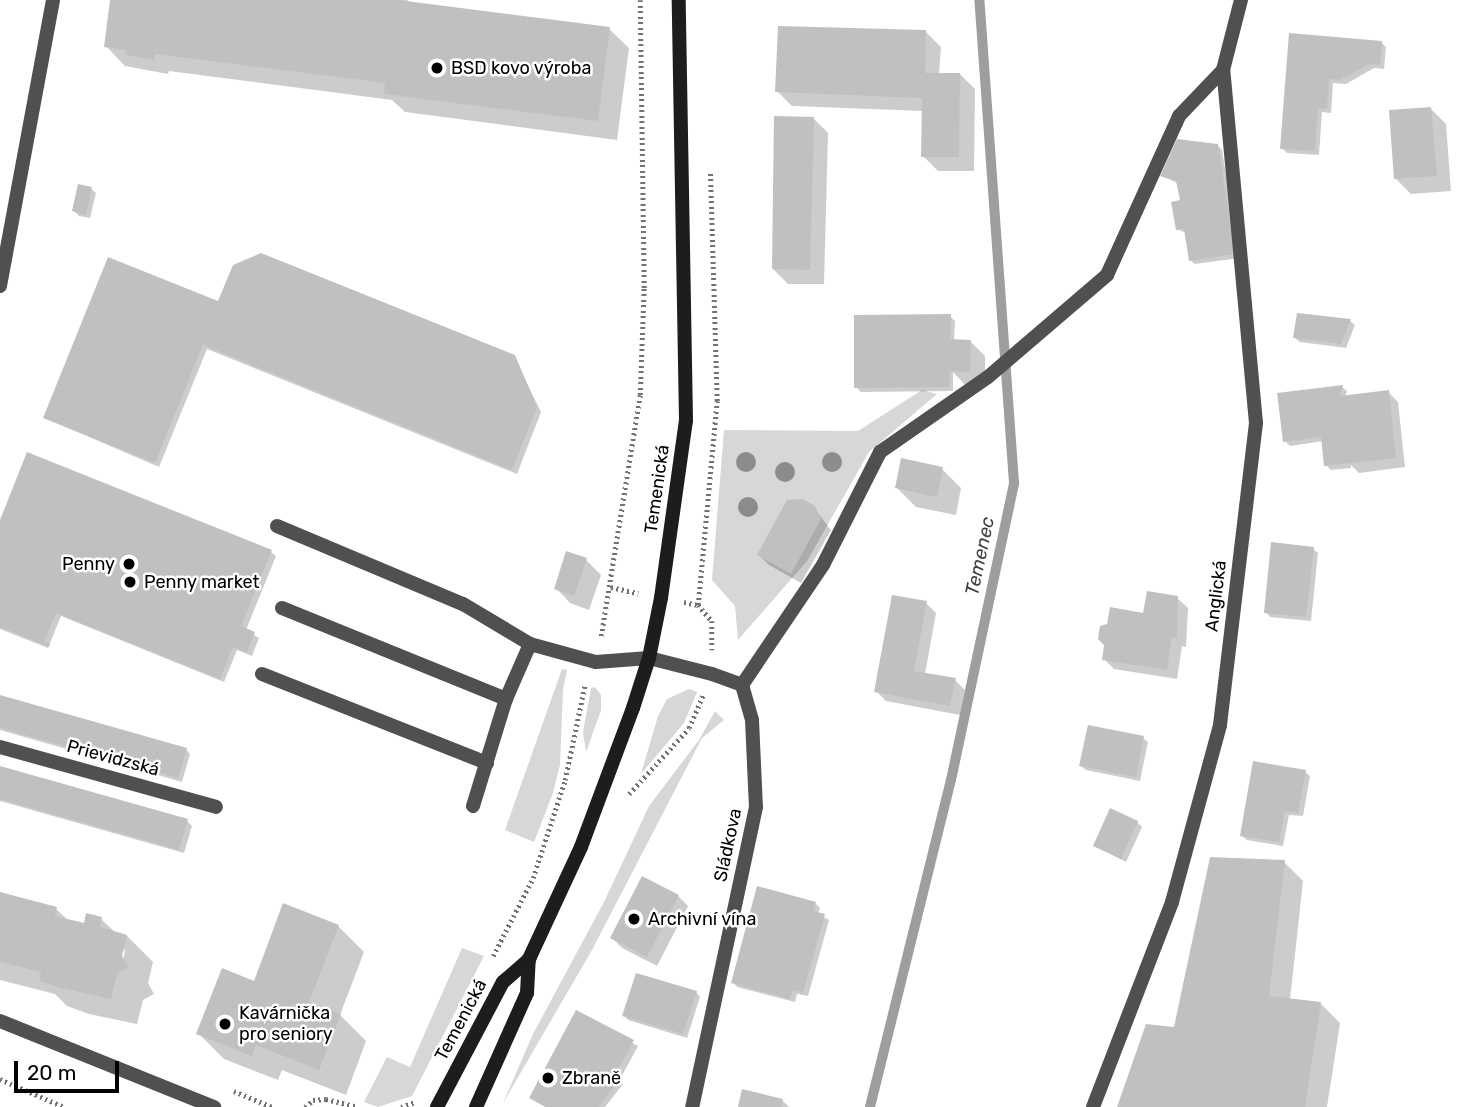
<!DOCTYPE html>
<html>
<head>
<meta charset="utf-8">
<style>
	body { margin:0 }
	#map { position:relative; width:1476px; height:1107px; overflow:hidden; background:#fff; font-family:Rubik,sans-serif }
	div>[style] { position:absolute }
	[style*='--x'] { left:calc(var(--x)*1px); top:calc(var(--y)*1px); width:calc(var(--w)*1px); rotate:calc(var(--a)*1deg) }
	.green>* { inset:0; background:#d7d7d7 }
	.shadow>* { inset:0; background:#0003 }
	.stream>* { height:10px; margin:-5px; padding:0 5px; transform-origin:5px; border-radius:5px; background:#9e9e9e }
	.building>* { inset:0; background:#c0c0c0 }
	.path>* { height:4.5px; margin-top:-2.25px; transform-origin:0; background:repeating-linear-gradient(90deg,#727272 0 2px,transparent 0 5.5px) }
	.lane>* { height:14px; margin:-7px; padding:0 7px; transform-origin:7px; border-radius:7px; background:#505050 }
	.street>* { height:14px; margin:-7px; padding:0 7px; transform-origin:7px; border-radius:7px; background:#505050 }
	.secondary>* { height:14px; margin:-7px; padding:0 7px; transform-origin:7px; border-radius:7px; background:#1d1d1d }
	.trees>* { width:20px; height:20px; margin:-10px; border-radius:50%; background:#8c8c8c }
	.dots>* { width:19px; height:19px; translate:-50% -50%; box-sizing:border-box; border:4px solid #fff; border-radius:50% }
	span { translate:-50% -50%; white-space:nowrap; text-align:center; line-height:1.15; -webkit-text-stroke:5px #fff; paint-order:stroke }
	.poi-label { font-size:18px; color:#000 }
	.left { translate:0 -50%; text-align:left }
	.right { translate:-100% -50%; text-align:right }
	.street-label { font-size:18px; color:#000 }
	.water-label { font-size:19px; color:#3f3f3f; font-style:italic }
	.scale { position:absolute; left:14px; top:1061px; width:105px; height:32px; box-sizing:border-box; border:4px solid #000; border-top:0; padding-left:9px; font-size:21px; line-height:24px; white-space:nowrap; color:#000; -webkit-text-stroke:5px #fff; paint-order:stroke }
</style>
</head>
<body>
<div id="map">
	<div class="green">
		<div style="clip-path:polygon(922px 390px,937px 394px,869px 452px,807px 561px,738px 640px,735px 606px,712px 580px,724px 430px,858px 431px)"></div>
		<div style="clip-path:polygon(562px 669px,567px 670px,563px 690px,560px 765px,553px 793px,534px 842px,505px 830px)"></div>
		<div style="clip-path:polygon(595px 687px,601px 695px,601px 710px,586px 752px,583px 732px,591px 688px)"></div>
		<div style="clip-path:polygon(689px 689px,697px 692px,684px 723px,641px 774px,658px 716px,667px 699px)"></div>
		<div style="clip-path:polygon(715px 711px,724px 720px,702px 738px,592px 950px,503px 1103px,533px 1034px,604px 902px,649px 806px,699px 740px)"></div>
		<div style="clip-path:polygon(462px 948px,484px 956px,412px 1096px,378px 1107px,364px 1102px,387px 1057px,410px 1067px)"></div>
	</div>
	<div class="shadow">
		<div style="clip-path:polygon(111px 0,407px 0,411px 3px,609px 29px,629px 48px,617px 140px,405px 112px,392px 100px,169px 71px,168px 74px,125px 66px,106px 46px)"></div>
		<div style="clip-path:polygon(926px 32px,941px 47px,939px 74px,960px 74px,975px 89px,974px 171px,938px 171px,923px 156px,924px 111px,792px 106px,777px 91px)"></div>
		<div style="clip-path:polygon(1291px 35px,1381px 42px,1386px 47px,1384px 69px,1374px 68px,1346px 84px,1333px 83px,1331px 113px,1322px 112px,1319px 155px,1287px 153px,1282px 148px)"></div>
		<div style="clip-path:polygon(1431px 109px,1446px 124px,1451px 191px,1411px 194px,1396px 179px)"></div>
		<div style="clip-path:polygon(813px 118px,828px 133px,824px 284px,788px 284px,773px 269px)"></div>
		<div style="clip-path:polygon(1217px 145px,1222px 150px,1239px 258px,1195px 264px,1190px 260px,1186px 233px,1177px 229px,1182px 202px,1179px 184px,1163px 176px)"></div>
		<div style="clip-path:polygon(91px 189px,96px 193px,90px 218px,79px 216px,74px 211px)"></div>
		<div style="clip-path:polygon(219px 303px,514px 357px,541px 412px,517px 474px,207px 349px,159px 467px,45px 418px)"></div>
		<div style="clip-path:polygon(1299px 315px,1350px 321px,1355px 325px,1346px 348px,1300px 342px,1295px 338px)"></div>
		<div style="clip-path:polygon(950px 316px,955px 321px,954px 341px,970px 341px,985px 356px,985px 386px,966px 386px,953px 372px,953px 391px,861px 392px,856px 387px)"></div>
		<div style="clip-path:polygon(1342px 387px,1347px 391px,1345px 397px,1388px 392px,1398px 402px,1405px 467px,1359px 473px,1351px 465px,1351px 468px,1331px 470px,1326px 465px,1324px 441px,1290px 446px,1285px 441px)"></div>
		<div style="clip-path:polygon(942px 469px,961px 488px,956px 515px,916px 507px,896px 487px)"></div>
		<div style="clip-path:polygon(814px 508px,831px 530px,801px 583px,769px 565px,759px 555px)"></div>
		<div style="clip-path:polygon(0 524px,271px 552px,276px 556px,246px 630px,259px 638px,252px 656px,237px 650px,224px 682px,61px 616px,48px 648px,0 629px)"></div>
		<div style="clip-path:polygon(1313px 549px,1318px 553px,1311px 621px,1270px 617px,1266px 612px)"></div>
		<div style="clip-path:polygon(586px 560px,601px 575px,589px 610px,570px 603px,556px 588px)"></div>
		<div style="clip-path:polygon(1177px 598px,1188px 608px,1186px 647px,1182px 646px,1177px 679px,1114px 669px,1104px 659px,1106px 645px,1145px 615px)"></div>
		<div style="clip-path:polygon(926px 603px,936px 613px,925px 674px,955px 680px,965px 690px,960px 715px,886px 701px,876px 691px)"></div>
		<div style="clip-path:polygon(0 697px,186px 749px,190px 754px,182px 782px,0 730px)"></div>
		<div style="clip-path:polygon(1143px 738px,1148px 742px,1140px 781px,1086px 770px,1081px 766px)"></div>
		<div style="clip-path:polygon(0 768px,187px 821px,192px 826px,184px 853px,0 801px)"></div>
		<div style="clip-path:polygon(1305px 772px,1310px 776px,1303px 816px,1289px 815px,1283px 846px,1247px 840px,1242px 836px)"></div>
		<div style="clip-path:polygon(1137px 822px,1142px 827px,1126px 862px,1095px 846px)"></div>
		<div style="clip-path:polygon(1284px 862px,1303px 881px,1290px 1000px,1321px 1004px,1340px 1023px,1327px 1107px,1119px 1107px,1175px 1029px)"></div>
		<div style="clip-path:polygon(evenodd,0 892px,56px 909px,69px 921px,85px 925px,101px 919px,116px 933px,127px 936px,153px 962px,148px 983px,154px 994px,143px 1000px,137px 1024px,89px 1014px,67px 1006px,55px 994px,0 980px,0 892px,123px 948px,125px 951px,122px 965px,119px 964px,123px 948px)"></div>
		<div style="clip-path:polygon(678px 896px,688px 906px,657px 966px,622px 948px,612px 938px)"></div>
		<div style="clip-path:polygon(815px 903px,820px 908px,818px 914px,829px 920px,808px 996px,797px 994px,795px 1002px,737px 987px,733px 982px)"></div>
		<div style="clip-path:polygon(338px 926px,364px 952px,340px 1015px,366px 1041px,346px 1095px,282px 1070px,278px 1080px,224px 1059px,198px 1033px,255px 983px)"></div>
		<div style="clip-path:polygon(696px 992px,700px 997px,687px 1038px,628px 1020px,624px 1015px)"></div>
		<div style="clip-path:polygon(577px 1012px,638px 1046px,619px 1081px,623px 1084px,605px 1107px,545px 1107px,531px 1098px)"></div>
		<div style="clip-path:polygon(783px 1101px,789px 1107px,740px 1107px)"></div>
	</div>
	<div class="stream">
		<div style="--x:870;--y:1107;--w:337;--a:-76.1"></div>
		<div style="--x:951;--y:780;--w:304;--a:-78"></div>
		<div style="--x:1014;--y:483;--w:484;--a:-94.1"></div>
	</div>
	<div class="building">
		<div style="clip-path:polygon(110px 0,398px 0,610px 27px,598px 121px,384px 94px,385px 83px,155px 54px,154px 60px,126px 55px,126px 50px,104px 47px)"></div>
		<div style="clip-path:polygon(778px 26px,926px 30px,925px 73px,960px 73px,959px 157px,921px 157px,922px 98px,775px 92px)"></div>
		<div style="clip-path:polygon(1289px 33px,1382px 41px,1380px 65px,1369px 64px,1340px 80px,1329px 79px,1327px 109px,1318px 108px,1315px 151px,1280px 149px)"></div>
		<div style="clip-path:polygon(1431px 107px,1437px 176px,1394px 179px,1389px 110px)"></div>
		<div style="clip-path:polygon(774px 116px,814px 117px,810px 270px,772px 269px)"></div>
		<div style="clip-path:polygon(1177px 139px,1218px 144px,1235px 254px,1189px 261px,1184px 229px,1176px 230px,1171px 202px,1180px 200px,1176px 181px,1160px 176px)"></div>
		<div style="clip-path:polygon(78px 184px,92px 187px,86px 215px,72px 211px)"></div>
		<div style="clip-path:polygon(261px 253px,515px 355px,537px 407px,512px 470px,203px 345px,155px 463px,43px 418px,108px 257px,218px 301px,233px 265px)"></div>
		<div style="clip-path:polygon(1297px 313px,1351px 319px,1341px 344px,1293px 338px)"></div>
		<div style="clip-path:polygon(951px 314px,950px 339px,971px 340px,970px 372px,950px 371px,949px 387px,854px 388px,854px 315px)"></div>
		<div style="clip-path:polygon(1343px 385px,1340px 396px,1389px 390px,1396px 458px,1324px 466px,1321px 437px,1283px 442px,1277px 393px)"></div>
		<div style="clip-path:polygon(27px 452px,272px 550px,241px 626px,255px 632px,247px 653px,233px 647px,220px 679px,56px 613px,44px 642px,50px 644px,49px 647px,0 627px,0 520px)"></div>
		<div style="clip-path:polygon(901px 458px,943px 467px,937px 497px,895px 488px)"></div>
		<div style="clip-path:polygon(803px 499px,815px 506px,821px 519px,791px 574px,757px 555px,787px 500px)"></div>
		<div style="clip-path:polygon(1271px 542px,1314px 547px,1306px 617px,1264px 613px)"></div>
		<div style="clip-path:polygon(566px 551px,587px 558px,574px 596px,554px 589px)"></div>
		<div style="clip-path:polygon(1147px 591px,1178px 596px,1177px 638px,1172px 637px,1167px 670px,1102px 660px,1104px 645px,1098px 639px,1100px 626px,1107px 624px,1110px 607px,1143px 613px)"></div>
		<div style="clip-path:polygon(892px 595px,927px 601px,914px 671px,956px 678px,950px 706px,874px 692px)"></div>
		<div style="clip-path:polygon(0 695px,187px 748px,178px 778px,0 728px)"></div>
		<div style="clip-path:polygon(1088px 725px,1144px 736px,1136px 777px,1079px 766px)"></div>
		<div style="clip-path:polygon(1253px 761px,1306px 770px,1298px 813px,1285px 811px,1279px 842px,1240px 836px)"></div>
		<div style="clip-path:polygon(0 766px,188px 819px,179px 850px,0 799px)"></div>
		<div style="clip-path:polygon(1110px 808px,1138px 821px,1121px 859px,1093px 846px)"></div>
		<div style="clip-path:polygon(1210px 857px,1285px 860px,1269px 996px,1321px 1002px,1305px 1107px,1117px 1107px,1146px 1024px,1174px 1027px)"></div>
		<div style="clip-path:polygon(642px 876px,679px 895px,647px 957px,610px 938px)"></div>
		<div style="clip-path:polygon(757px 886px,816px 902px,813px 911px,825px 914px,803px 993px,793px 990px,790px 999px,731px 983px)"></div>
		<div style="clip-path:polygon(0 892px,57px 907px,55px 916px,84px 923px,86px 913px,102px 917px,100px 927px,127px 935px,122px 956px,129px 967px,117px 974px,111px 999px,61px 988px,39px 981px,41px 972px,0 962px)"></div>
		<div style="clip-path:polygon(283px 903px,339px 925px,309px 1002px,341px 1014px,319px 1070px,256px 1045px,252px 1056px,196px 1034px,222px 968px,254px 981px)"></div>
		<div style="clip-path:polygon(636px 973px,697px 991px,683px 1034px,622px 1016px)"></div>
		<div style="clip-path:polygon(576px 1010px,634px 1040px,615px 1076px,619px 1078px,599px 1107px,546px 1107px,529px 1098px)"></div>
		<div style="clip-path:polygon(742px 1089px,783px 1099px,781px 1107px,738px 1107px)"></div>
	</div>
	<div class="path">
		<div style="--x:611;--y:587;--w:28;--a:13"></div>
		<div style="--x:684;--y:602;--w:14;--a:12"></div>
		<div style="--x:698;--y:605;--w:21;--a:49"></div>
		<div style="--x:712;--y:621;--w:29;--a:90"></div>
		<div style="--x:698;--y:605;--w:205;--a:-84.7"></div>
		<div style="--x:717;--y:401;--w:231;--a:-91.7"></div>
		<div style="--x:601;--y:636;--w:244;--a:-80.8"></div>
		<div style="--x:640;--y:395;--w:107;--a:-87.9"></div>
		<div style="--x:644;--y:288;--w:288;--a:-90.8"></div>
		<div style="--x:629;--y:794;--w:89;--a:-47.7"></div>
		<div style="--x:689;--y:728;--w:36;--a:-67"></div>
		<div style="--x:493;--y:956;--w:88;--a:-62.9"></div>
		<div style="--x:533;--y:878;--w:103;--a:-71.9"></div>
		<div style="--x:565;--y:780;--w:98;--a:-78.2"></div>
		<div style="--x:0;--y:1079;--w:70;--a:23.6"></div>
		<div style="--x:234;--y:1091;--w:41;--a:22.8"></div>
		<div style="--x:305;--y:1107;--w:11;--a:-41"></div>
		<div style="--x:313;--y:1100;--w:13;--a:-4"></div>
		<div style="--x:326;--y:1099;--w:32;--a:14"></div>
		<div style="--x:401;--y:1107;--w:15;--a:-20"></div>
	</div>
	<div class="lane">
		<div style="--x:277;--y:526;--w:202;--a:22.8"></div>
		<div style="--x:463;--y:604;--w:78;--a:30.8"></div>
		<div style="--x:530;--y:644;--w:68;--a:15.3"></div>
		<div style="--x:596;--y:662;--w:53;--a:-4.3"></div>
		<div style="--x:649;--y:658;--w:65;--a:14.3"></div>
		<div style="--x:712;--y:674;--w:32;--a:20"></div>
		<div style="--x:742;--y:685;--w:36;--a:74"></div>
		<div style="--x:752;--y:720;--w:87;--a:87.4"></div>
		<div style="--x:756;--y:807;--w:307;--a:102"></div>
		<div style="--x:282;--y:608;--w:242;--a:22.1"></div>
		<div style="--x:262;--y:674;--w:242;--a:21.6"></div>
		<div style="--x:742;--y:685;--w:145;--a:-56"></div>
		<div style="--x:823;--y:565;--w:127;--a:-63.2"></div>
		<div style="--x:880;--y:452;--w:131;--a:-34.8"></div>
		<div style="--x:988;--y:377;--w:157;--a:-40.6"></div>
		<div style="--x:1107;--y:275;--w:175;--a:-65.6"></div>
		<div style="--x:1179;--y:116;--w:64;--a:-46.3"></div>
		<div style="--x:473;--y:806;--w:112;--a:-72.9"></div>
		<div style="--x:506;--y:699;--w:60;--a:-66.4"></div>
	</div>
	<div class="street">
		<div style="--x:0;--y:286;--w:291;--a:-79.5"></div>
		<div style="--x:0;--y:747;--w:224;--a:15.5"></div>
		<div style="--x:0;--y:1021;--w:231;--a:21.9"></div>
		<div style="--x:1093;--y:1107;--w:220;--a:-68.9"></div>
		<div style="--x:1172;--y:902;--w:183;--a:-74.8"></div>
		<div style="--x:1220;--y:725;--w:304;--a:-83.2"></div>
		<div style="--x:1256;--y:423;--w:355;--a:-95.3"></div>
		<div style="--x:1223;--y:70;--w:72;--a:-75.6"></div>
	</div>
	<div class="secondary">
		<div style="--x:437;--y:1107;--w:141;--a:-62.2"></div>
		<div style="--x:503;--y:982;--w:35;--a:-41"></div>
		<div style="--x:476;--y:1107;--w:125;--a:-65.9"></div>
		<div style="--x:527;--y:993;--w:34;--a:-87"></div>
		<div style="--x:529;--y:959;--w:123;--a:-65.1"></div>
		<div style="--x:581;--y:847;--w:148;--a:-69.5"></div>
		<div style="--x:633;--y:708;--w:52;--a:-72.3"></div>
		<div style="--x:649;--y:658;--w:61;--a:-78.7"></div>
		<div style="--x:661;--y:598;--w:180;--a:-82"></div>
		<div style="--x:686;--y:420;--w:420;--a:-91"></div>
	</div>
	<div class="trees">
		<div style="left:746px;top:462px"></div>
		<div style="left:832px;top:462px"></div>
		<div style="left:785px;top:472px"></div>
		<div style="left:748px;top:507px"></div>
	</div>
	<div class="dots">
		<div style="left:437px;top:68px;background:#000"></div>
		<div style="left:129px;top:564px;background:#000"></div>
		<div style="left:130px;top:582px;background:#000"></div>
		<div style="left:634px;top:919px;background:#000"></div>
		<div style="left:225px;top:1024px;background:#000"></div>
		<div style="left:548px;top:1078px;background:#000"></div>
	</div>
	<div class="poi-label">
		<span class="left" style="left:451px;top:68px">BSD kovo výroba</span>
		<span class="right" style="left:115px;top:564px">Penny</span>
		<span class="left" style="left:144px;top:582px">Penny market</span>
		<span class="left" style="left:648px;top:919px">Archivní vína</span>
		<span class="left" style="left:239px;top:1024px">Kavárnička<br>pro seniory</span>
		<span class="left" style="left:562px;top:1078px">Zbraně</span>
	</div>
	<div class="street-label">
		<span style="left:657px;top:489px;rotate:-82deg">Temenická</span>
		<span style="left:1216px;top:596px;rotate:-83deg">Anglická</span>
		<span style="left:113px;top:758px;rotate:15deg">Prievidzská</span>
		<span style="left:728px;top:845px;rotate:-78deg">Sládkova</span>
		<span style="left:461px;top:1020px;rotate:-62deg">Temenická</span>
	</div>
	<div class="water-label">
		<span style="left:980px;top:556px;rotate:-78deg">Temenec</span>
	</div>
	<div class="scale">20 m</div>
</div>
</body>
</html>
